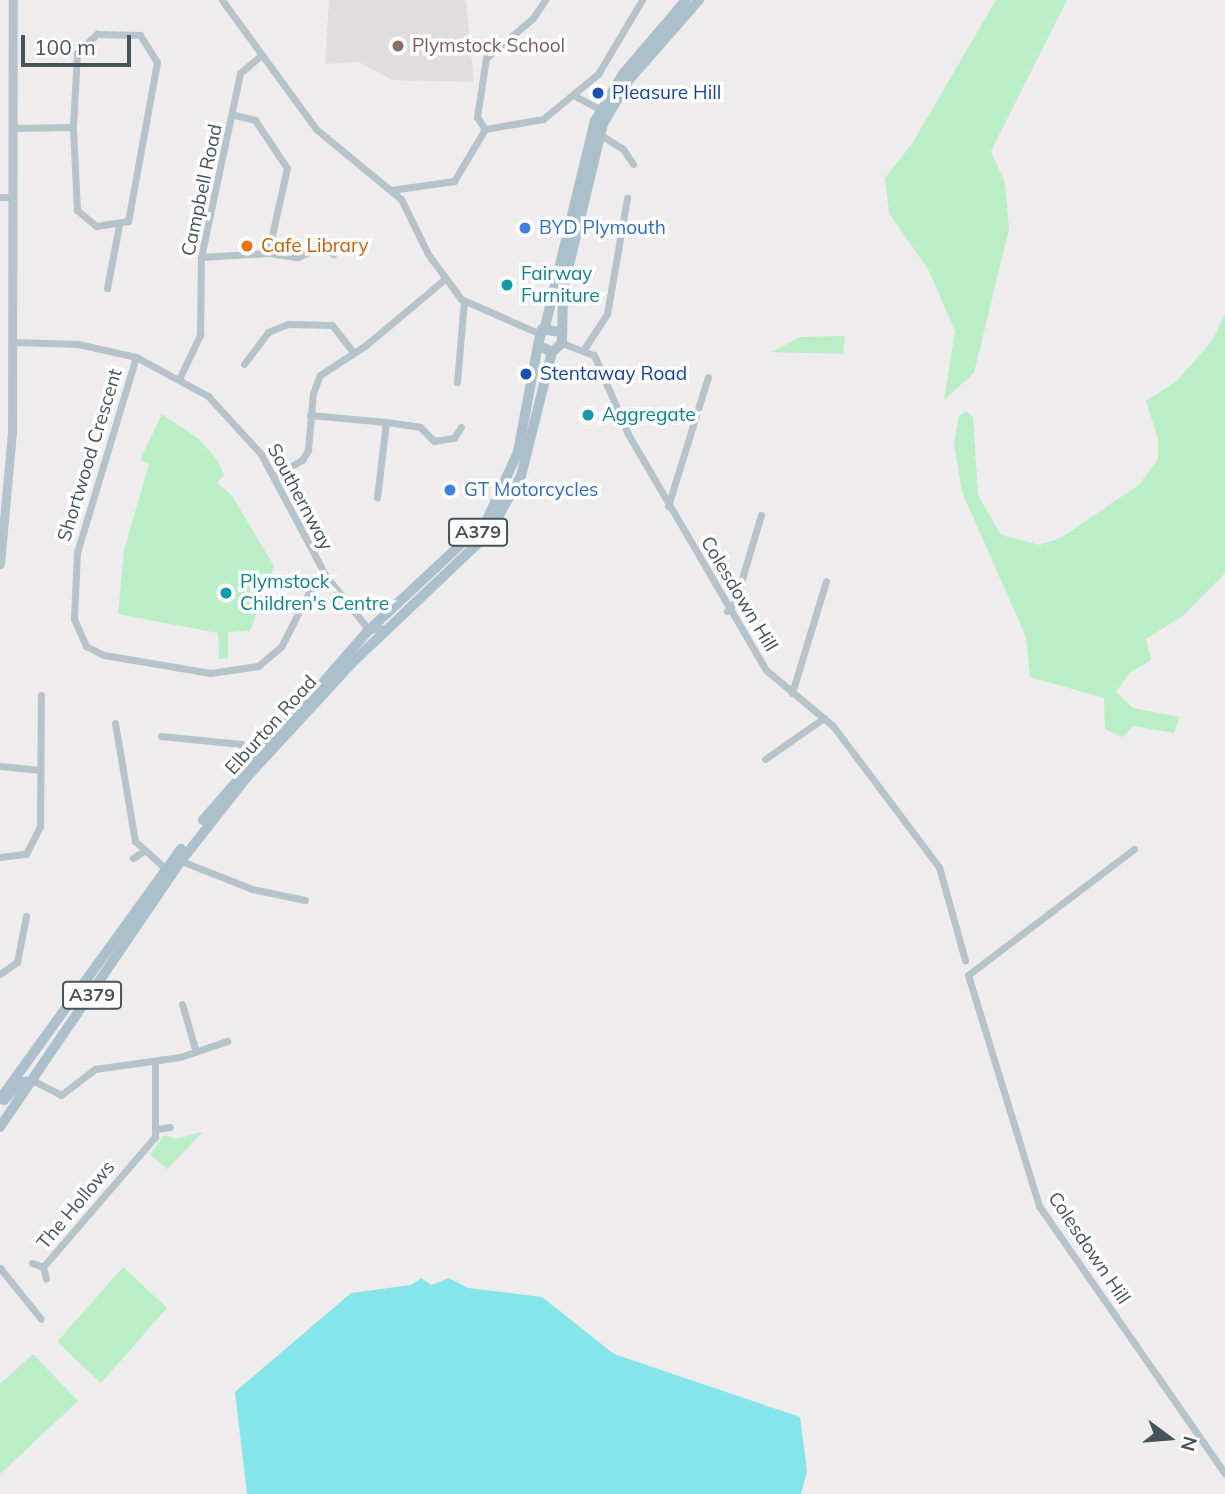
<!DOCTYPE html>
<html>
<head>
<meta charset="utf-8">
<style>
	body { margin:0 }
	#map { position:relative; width:1225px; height:1494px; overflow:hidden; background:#efeced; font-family:Mulish,sans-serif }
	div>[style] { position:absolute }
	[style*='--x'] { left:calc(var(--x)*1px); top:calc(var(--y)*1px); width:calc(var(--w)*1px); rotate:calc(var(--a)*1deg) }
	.education>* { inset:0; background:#e0dddf }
	.green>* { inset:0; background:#b9eec7 }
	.water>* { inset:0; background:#86e4eb }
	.minor>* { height:7px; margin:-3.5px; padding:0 3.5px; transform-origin:3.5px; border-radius:3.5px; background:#b7c3ca }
	.tertiary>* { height:9px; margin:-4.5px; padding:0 4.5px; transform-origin:4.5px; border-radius:4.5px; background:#b7c3ca }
	.primary>* { height:10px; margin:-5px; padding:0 5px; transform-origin:5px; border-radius:5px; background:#acc0cc }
	.dots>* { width:19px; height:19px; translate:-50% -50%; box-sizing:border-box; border:4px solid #fff; border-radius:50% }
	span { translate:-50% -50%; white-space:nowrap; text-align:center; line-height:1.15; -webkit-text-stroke:7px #fff; paint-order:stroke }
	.shield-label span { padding:2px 5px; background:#fff; border:2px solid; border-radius:5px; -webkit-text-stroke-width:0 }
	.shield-label { font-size:18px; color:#45535a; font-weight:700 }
	.education-label { font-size:19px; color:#785e54 }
	.left { translate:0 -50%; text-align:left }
	.transit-label { font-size:19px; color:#164399 }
	.street-label { font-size:19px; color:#45535a }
	.shop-label { font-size:19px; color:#366cbe }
	.food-label { font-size:19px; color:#c56008 }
	.culture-label { font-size:19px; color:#0d838f }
	.north { position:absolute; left:1134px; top:1403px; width:70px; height:70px; -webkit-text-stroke:5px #fff; paint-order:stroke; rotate:106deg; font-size:19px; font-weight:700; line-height:28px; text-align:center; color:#45535a }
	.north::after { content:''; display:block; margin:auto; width:24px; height:32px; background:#45535a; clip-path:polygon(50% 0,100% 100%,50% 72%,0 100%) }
	.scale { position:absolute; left:21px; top:35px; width:110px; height:32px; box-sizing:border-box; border:4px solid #45535a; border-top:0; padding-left:9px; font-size:21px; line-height:24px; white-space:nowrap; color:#45535a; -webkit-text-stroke:5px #fff; paint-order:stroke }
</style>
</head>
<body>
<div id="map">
	<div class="education">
		<div style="clip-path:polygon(329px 0,466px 0,474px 82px,392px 80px,359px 62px,325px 64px)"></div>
	</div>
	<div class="green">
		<div style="clip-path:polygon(996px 0,1067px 0,991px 151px,1005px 183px,1009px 229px,974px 373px,944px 400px,955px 331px,929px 271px,889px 213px,885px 178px,913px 142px)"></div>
		<div style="clip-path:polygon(1225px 314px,1225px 573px,1184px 615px,1146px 639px,1151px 660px,1129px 673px,1116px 692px,1133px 708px,1180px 717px,1174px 733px,1134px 726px,1122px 737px,1105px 729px,1104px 698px,1030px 677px,1026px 637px,962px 492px,954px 444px,959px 416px,966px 411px,973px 417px,978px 495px,1001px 535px,1040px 545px,1062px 537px,1140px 484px,1158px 459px,1158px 439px,1146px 401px,1177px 381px,1212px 341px)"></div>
		<div style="clip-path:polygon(845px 336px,843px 354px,772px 352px,800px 337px)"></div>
		<div style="clip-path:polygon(162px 414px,199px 439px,218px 461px,224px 476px,217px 482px,232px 496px,274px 566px,250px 631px,228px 632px,228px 659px,219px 659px,218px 633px,118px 614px,124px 550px,149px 464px,140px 460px)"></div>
		<div style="clip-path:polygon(203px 1132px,167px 1169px,150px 1154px,165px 1135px,175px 1139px)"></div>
		<div style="clip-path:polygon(123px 1267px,167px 1308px,101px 1383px,57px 1342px)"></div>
		<div style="clip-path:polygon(33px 1354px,78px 1401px,0 1474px,0 1384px)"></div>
	</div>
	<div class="water">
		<div style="clip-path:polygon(421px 1278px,431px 1285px,449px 1278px,468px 1288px,542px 1297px,614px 1354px,800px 1417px,807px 1471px,801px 1494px,247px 1494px,235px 1392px,351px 1293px,411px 1285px)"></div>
	</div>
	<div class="minor">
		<div style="--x:222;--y:0;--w:160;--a:53.9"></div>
		<div style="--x:316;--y:129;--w:110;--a:39.5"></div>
		<div style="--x:401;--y:199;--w:61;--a:63.9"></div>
		<div style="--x:428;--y:254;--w:56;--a:53.7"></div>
		<div style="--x:461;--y:299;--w:84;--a:23.8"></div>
		<div style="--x:573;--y:95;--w:32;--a:28"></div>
		<div style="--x:235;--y:115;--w:21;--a:14"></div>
		<div style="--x:255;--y:120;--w:58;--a:56.3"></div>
		<div style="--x:287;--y:168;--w:87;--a:102.6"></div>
		<div style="--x:13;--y:128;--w:60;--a:-1"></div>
		<div style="--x:73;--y:127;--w:74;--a:-86.9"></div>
		<div style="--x:77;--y:53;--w:28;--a:-44"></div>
		<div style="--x:97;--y:34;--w:43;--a:1.3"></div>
		<div style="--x:140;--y:35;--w:32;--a:58"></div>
		<div style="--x:157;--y:62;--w:162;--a:100.3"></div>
		<div style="--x:128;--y:221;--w:32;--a:171"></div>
		<div style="--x:96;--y:226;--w:25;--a:-140"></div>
		<div style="--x:77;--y:210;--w:83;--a:-92.8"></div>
		<div style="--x:485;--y:129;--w:59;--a:-9.8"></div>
		<div style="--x:543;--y:119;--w:71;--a:-39.3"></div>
		<div style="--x:598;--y:74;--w:86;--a:-59.3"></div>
		<div style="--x:485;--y:129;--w:14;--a:-124"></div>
		<div style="--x:477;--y:117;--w:60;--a:-81.3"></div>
		<div style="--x:486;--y:58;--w:62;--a:-40.4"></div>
		<div style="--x:533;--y:18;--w:22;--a:-56"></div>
		<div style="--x:599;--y:134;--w:28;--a:32"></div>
		<div style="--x:623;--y:149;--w:18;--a:56"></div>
		<div style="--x:391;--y:190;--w:64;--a:-8.1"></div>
		<div style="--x:454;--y:181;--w:61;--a:-59.2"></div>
		<div style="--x:0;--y:197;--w:10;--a:0"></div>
		<div style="--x:201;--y:257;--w:67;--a:-3.4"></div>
		<div style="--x:268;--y:253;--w:30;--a:8"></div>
		<div style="--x:298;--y:257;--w:26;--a:-25"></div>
		<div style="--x:322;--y:246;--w:14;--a:36"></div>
		<div style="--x:107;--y:288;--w:64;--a:-79.2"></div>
		<div style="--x:12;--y:342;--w:66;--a:1.7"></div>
		<div style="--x:78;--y:344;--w:59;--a:12.6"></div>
		<div style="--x:136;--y:357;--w:82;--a:28.4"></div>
		<div style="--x:208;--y:396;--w:79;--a:47.6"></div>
		<div style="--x:261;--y:454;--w:138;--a:62"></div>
		<div style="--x:326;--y:576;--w:69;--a:51.5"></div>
		<div style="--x:369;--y:630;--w:16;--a:-7"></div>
		<div style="--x:562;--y:343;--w:34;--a:21"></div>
		<div style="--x:594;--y:355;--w:86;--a:66.7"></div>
		<div style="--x:628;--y:434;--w:273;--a:59.7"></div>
		<div style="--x:766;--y:670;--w:87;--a:39.9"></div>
		<div style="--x:833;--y:726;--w:176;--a:53.1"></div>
		<div style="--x:939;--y:867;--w:97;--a:74.4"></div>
		<div style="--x:584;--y:349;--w:42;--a:-56.7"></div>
		<div style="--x:607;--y:314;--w:118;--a:-80.2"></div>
		<div style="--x:136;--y:357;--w:204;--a:106.8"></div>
		<div style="--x:77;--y:552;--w:67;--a:92.6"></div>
		<div style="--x:74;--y:619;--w:30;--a:66"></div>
		<div style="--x:86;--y:646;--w:20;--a:27"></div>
		<div style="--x:104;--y:655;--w:108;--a:9.6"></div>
		<div style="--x:210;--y:673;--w:49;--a:-8.3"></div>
		<div style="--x:258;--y:666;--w:30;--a:-40"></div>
		<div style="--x:281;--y:647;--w:66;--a:-63"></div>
		<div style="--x:311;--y:588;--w:19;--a:-39"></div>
		<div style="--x:244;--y:364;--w:40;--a:-53"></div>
		<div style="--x:268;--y:332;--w:22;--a:-22"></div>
		<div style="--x:288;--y:324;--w:44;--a:1.3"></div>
		<div style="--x:332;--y:325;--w:34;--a:52"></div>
		<div style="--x:180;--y:377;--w:47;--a:-64.5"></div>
		<div style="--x:200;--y:335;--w:78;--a:-89.3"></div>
		<div style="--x:201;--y:257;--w:188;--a:-78"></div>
		<div style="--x:240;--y:73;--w:25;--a:-40"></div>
		<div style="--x:457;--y:382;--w:81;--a:-85.1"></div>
		<div style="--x:310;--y:415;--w:76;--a:5.3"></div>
		<div style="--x:386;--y:422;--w:76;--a:96.8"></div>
		<div style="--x:386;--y:422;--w:34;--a:8"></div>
		<div style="--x:420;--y:427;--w:20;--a:45"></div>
		<div style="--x:434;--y:441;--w:20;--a:-9"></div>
		<div style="--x:454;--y:438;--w:13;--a:-58"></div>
		<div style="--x:274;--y:476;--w:32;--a:-30"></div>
		<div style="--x:302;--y:460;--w:12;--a:-59"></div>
		<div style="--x:308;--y:450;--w:57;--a:-85"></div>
		<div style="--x:313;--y:393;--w:19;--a:-69"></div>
		<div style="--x:320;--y:375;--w:55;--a:-33.1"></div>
		<div style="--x:366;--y:345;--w:103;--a:-39.9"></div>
		<div style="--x:668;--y:506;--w:135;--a:-72.8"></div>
		<div style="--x:727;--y:611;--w:12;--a:-48"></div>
		<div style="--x:735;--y:602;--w:91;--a:-73.4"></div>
		<div style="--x:792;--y:693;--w:117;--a:-73.1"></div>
		<div style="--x:115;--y:723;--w:120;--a:80.4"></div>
		<div style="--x:135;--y:841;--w:42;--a:42.1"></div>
		<div style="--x:161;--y:736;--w:80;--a:5.7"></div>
		<div style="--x:241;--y:744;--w:19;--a:25"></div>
		<div style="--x:765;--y:759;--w:72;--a:-34.8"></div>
		<div style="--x:0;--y:766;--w:40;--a:5.7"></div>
		<div style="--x:1134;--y:849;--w:208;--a:142.8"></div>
		<div style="--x:968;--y:975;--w:242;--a:72.9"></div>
		<div style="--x:1039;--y:1206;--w:326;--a:55.2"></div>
		<div style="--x:0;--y:857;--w:26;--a:-7"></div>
		<div style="--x:26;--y:854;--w:31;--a:-63"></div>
		<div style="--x:40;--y:826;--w:131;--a:-89.6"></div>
		<div style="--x:133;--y:858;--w:11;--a:-34"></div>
		<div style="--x:181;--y:861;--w:76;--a:21.5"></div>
		<div style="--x:252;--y:889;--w:54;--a:11.7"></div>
		<div style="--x:0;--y:974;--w:21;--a:-35"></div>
		<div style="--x:17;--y:962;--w:47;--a:-78.9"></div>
		<div style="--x:182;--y:1004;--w:50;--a:73.7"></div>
		<div style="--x:34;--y:1081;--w:30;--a:27"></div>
		<div style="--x:61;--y:1095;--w:43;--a:-37.4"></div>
		<div style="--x:95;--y:1069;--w:86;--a:-8"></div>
		<div style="--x:180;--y:1057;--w:50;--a:-18.8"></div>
		<div style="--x:157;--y:1129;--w:13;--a:-9"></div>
		<div style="--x:32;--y:1263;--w:12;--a:20"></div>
		<div style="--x:43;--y:1267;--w:12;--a:76"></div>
		<div style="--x:43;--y:1267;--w:172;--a:-49.3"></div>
		<div style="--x:155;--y:1137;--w:76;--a:-90"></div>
		<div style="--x:0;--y:1268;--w:65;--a:51.2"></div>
	</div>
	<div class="tertiary">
		<div style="--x:0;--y:564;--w:132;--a:-84.8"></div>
		<div style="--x:12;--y:433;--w:433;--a:-89.9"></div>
	</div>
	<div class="primary">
		<div style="--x:545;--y:327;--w:212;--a:-76.4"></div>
		<div style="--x:595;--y:121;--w:55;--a:-59.2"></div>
		<div style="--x:623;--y:74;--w:97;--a:-49.6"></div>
		<div style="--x:560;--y:332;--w:18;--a:-171"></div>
		<div style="--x:542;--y:329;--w:16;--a:104"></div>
		<div style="--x:538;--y:345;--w:16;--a:27"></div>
		<div style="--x:552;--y:352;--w:13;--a:-42"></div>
		<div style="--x:562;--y:343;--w:53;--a:-88.9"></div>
		<div style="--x:563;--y:290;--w:171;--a:-76.5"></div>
		<div style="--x:603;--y:124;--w:50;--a:-59.8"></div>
		<div style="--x:628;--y:81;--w:108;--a:-48.8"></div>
		<div style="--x:203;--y:820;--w:252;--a:-48.9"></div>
		<div style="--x:369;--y:630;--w:161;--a:-43"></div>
		<div style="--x:487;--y:520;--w:75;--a:-65.5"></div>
		<div style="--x:518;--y:452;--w:109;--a:-79.4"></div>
		<div style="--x:0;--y:1099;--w:309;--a:-54.1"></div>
		<div style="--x:4;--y:1100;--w:25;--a:-47"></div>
		<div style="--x:21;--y:1082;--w:13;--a:-4"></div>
		<div style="--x:0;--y:1127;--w:322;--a:-55.8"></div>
		<div style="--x:181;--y:861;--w:105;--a:-51.9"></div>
		<div style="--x:246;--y:778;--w:161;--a:-47.3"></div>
		<div style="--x:355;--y:660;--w:185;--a:-43.5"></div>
		<div style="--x:489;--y:533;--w:65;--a:-60.7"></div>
		<div style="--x:521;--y:476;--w:128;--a:-76"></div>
	</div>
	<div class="dots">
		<div style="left:398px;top:46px;background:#8d6e63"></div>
		<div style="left:598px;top:93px;background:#1a4fb4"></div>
		<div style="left:525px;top:228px;background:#3f7fe0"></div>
		<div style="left:247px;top:246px;background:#e8710a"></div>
		<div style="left:507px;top:285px;background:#0f9aa8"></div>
		<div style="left:526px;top:374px;background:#1a4fb4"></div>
		<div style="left:588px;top:415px;background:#0f9aa8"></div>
		<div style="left:450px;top:490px;background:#3f7fe0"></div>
		<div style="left:226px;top:593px;background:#0f9aa8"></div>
	</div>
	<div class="shield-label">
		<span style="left:478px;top:532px">A379</span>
		<span style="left:92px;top:995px">A379</span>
	</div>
	<div class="education-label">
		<span class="left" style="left:412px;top:46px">Plymstock School</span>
	</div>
	<div class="transit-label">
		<span class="left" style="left:612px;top:93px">Pleasure Hill</span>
		<span class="left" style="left:540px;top:374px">Stentaway Road</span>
	</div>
	<div class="street-label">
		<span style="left:202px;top:190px;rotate:-78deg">Campbell Road</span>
		<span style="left:90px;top:455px;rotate:-73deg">Shortwood Crescent</span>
		<span style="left:300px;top:497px;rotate:62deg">Southernway</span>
		<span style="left:739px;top:594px;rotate:59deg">Colesdown Hill</span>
		<span style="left:271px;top:725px;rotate:-48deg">Elburton Road</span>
		<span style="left:76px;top:1205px;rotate:-50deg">The Hollows</span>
		<span style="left:1089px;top:1248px;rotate:56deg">Colesdown Hill</span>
	</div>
	<div class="shop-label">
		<span class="left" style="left:539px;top:228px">BYD Plymouth</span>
		<span class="left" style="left:464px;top:490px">GT Motorcycles</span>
	</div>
	<div class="food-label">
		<span class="left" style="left:261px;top:246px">Cafe Library</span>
	</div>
	<div class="culture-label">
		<span class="left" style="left:521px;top:285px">Fairway<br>Furniture</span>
		<span class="left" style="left:602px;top:415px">Aggregate</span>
		<span class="left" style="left:240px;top:593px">Plymstock<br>Children's Centre</span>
	</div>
	<div class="north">N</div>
	<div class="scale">100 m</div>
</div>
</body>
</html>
